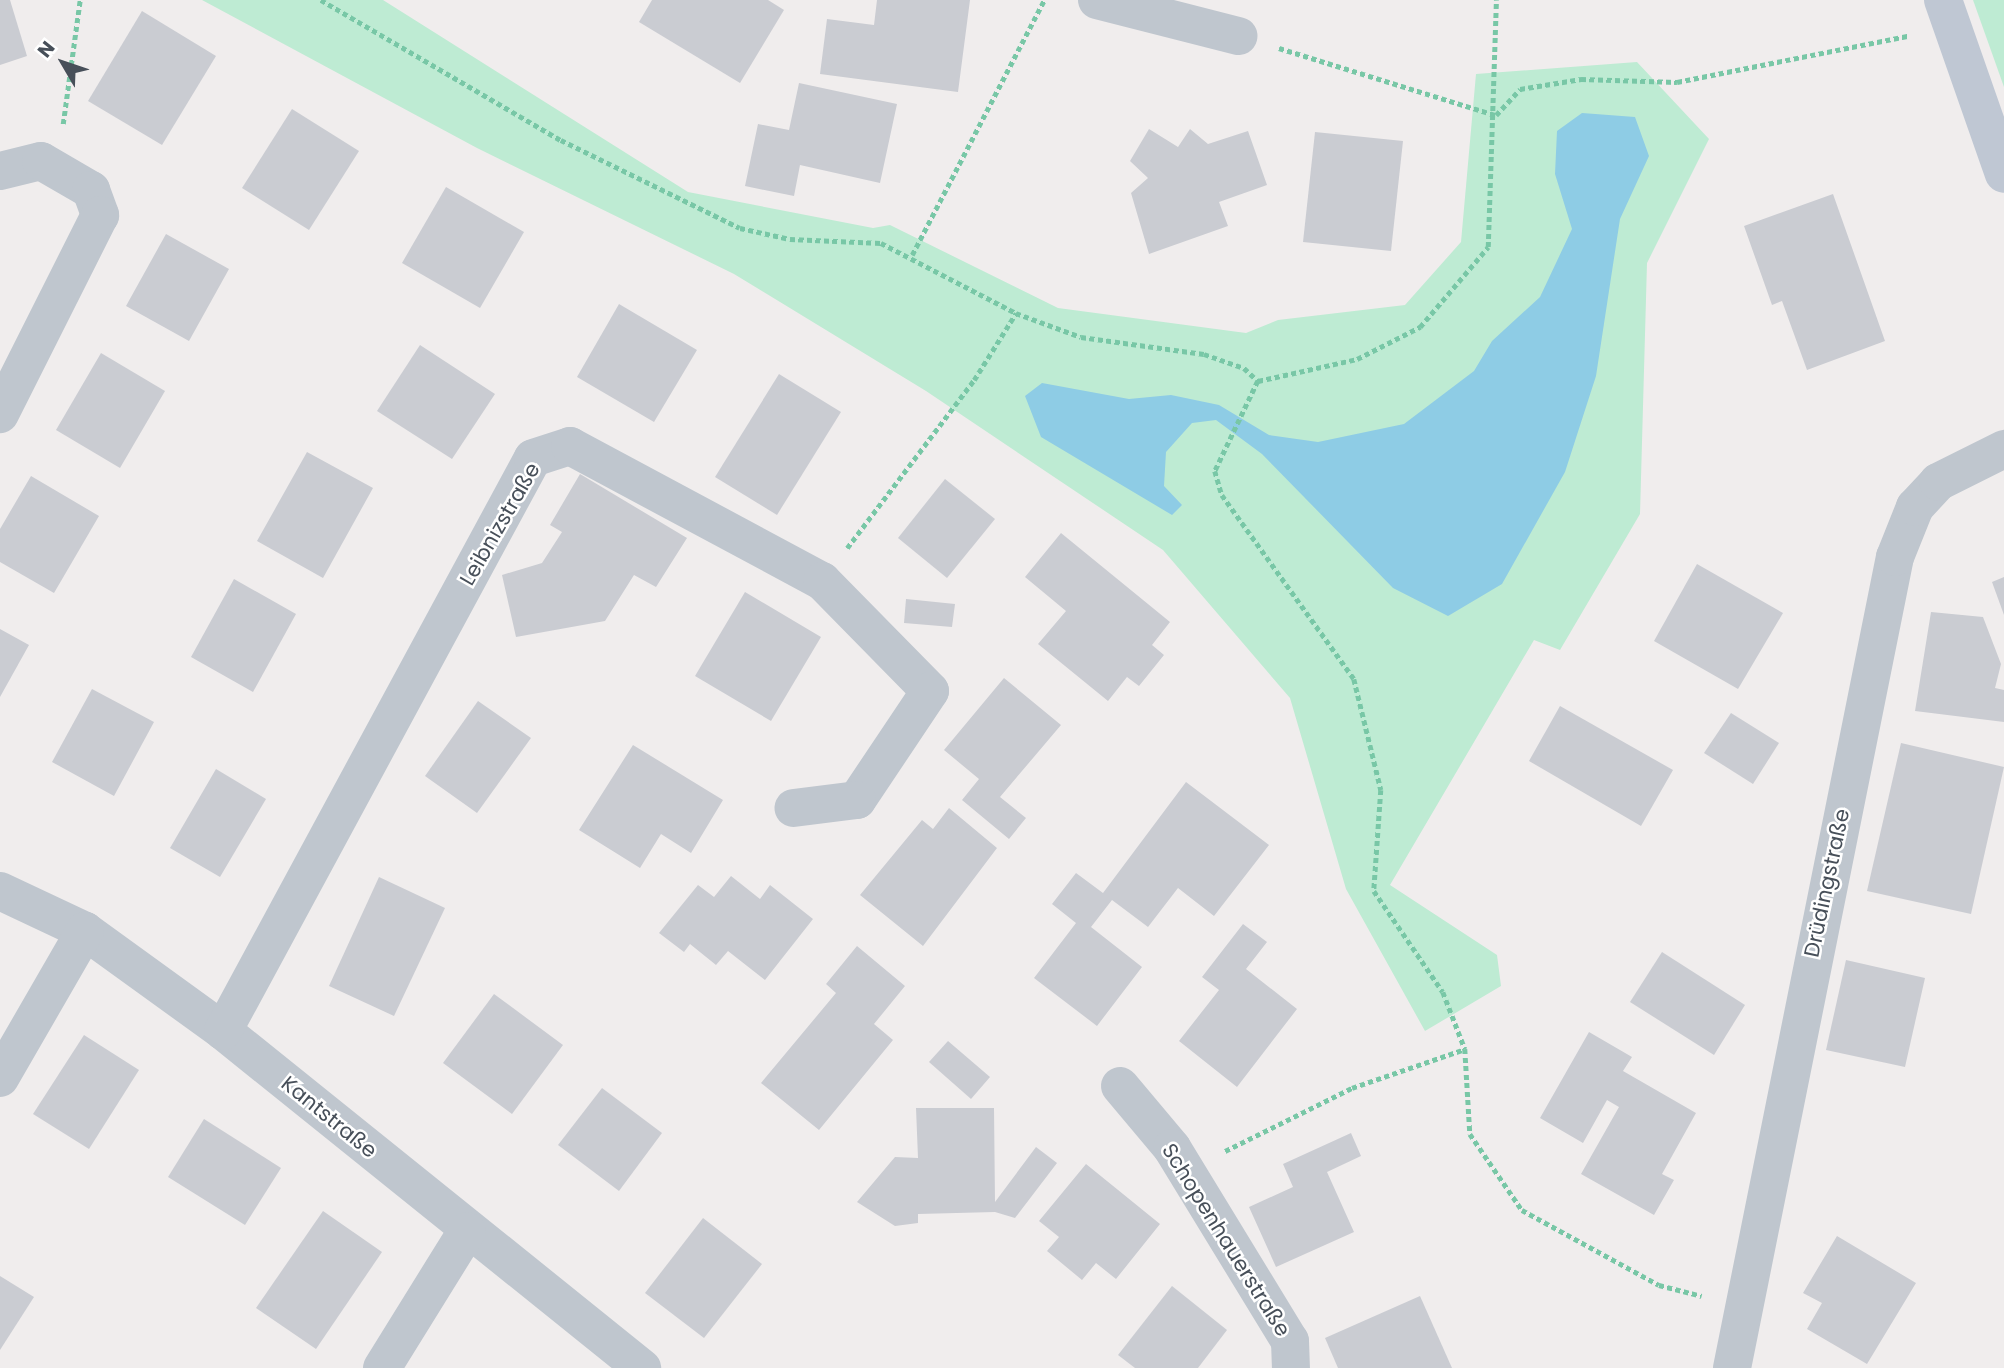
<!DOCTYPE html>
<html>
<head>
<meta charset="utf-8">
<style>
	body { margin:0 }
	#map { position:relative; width:2004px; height:1368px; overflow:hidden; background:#f0eded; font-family:Poppins,sans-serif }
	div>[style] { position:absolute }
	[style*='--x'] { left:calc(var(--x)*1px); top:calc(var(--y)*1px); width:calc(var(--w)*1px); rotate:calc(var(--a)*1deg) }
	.green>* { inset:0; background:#beebd3 }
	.water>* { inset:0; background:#8ecce5 }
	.building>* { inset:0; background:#caccd2 }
	.path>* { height:4.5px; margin-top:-2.25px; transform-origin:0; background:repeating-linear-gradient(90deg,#78c7a6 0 5px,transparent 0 8.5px) }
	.street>* { height:38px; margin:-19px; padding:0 19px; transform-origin:19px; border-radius:19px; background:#bfc6ce }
	.secondary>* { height:38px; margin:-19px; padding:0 19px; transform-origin:19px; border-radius:19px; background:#bfc7d3 }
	span { translate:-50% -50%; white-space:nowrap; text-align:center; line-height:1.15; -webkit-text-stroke:5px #fff; paint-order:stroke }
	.street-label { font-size:21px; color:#474f59 }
	.north { position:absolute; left:28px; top:28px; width:70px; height:70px; -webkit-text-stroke:5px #fff; paint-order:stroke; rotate:309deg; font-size:19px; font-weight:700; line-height:28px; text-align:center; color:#474f59 }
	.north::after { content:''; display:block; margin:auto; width:24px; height:32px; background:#474f59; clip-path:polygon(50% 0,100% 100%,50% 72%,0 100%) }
</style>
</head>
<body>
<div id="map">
	<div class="green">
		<div style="clip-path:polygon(202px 0,383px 0,688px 192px,873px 228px,890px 225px,1058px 308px,1246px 333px,1278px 320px,1405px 305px,1461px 242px,1476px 74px,1637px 62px,1709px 139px,1647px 263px,1640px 514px,1560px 650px,1534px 640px,1390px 885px,1497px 955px,1501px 986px,1425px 1031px,1346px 889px,1290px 698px,1163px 550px,926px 391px,734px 274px,477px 148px)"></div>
		<div style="clip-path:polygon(1973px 0,2004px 0,2004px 87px)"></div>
	</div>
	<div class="water">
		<div style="clip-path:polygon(1582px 113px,1635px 117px,1649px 156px,1620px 219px,1596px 376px,1565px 472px,1502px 584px,1448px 616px,1393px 588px,1262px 454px,1216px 420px,1192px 423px,1166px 452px,1164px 486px,1182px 505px,1172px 515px,1041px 437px,1025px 396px,1042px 383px,1129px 399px,1171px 395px,1219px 405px,1269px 435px,1318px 442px,1404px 424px,1474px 371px,1492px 341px,1540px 297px,1572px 229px,1555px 174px,1557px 131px)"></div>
	</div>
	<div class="building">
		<div style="clip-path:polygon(0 0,10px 0,27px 56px,0 65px)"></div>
		<div style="clip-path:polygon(652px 0,768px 0,784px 10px,740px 83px,639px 22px)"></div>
		<div style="clip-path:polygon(877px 0,970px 0,958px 92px,820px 74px,827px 19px,874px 25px)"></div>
		<div style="clip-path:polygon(142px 11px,216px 56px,162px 145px,88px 101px)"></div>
		<div style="clip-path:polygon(799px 83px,897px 104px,880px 183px,800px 165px,794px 196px,745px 186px,758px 124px,789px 130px)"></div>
		<div style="clip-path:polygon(292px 109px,359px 151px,309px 230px,242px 188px)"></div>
		<div style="clip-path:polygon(1149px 129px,1178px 147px,1190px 129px,1208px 144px,1248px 131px,1267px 185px,1219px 202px,1228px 226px,1149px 254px,1131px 193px,1148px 178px,1130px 161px)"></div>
		<div style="clip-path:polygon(1315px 132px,1403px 141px,1391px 251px,1303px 242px)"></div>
		<div style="clip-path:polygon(446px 187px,524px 232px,480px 308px,402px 263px)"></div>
		<div style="clip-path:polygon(1833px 194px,1885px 341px,1807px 370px,1782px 301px,1772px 305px,1744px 226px)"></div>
		<div style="clip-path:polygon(166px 234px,229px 269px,189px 341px,126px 306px)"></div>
		<div style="clip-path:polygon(619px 304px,697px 350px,654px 422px,577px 377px)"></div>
		<div style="clip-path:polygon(420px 345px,495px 394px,452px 459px,377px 411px)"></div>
		<div style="clip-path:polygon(101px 353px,165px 391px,120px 468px,56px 430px)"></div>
		<div style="clip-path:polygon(779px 374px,841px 412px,777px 515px,715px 477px)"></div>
		<div style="clip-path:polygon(307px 452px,373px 488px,323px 578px,257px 541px)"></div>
		<div style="clip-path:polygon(580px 474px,687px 538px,656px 587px,634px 575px,605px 621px,516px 637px,502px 575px,542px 563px,562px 532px,550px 525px)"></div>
		<div style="clip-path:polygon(31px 476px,99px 516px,54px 593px,0 562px,0 529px)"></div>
		<div style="clip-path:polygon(945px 479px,995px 519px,947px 578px,898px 538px)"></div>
		<div style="clip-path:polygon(1061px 533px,1170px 622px,1152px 645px,1164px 655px,1139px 686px,1127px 677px,1108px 701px,1038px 644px,1066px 611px,1025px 577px)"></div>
		<div style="clip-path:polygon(1697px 564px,1783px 613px,1738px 689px,1654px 641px)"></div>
		<div style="clip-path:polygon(2004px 577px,2004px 615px,1992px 582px)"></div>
		<div style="clip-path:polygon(234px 579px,296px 614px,253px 692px,191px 657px)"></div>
		<div style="clip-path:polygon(745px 592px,821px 637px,771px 721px,695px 676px)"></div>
		<div style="clip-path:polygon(906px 599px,955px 604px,952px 627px,904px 623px)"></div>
		<div style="clip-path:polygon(1931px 612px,1983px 617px,2001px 664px,1995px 688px,2004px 690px,2004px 722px,1915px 711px)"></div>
		<div style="clip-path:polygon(0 629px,29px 645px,0 697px)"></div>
		<div style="clip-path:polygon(1004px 678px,1061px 725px,1000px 797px,1026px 818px,1009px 839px,962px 800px,979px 779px,944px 750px)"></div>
		<div style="clip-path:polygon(92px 689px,154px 722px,114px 796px,52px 762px)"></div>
		<div style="clip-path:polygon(478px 701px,531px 738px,477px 813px,425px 776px)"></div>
		<div style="clip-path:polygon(1560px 706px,1673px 770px,1641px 826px,1529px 761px)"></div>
		<div style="clip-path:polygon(1731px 713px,1779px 743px,1753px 784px,1704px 753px)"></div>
		<div style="clip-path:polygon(1901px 743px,2004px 767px,1971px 914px,1867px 891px)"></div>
		<div style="clip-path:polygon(633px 745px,723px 800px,691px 853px,661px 834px,640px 868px,579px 830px)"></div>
		<div style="clip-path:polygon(216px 769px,266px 799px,220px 877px,170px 848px)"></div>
		<div style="clip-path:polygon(1186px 782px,1269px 845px,1214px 916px,1178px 888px,1148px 927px,1112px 900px,1091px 927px,1142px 967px,1097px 1026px,1034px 978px,1076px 923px,1052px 904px,1076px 873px,1103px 893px)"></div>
		<div style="clip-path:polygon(949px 808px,997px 848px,923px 946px,860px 895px,922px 820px,933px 829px)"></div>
		<div style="clip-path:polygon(731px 876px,760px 899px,770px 885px,813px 919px,765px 980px,728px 951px,716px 965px,690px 944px,684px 952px,659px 933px,698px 885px,714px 897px)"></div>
		<div style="clip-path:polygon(379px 877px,445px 908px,394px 1016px,329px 986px)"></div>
		<div style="clip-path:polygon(1243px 924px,1267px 942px,1246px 969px,1297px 1009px,1237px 1087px,1179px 1041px,1219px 990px,1202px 977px)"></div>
		<div style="clip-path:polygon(857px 946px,905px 986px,874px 1024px,893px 1040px,819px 1130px,761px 1083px,836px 993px,826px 984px)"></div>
		<div style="clip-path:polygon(1662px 952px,1745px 1005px,1714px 1055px,1630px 1002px)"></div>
		<div style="clip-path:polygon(1846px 960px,1925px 978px,1905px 1067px,1826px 1050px)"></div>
		<div style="clip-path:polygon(494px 994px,563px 1045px,512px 1114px,443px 1063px)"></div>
		<div style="clip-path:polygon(1589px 1032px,1632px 1057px,1623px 1071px,1696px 1113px,1662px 1174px,1674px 1180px,1654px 1215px,1581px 1174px,1619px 1107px,1607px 1100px,1583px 1143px,1540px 1118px)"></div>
		<div style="clip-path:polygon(84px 1035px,139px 1070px,89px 1149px,33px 1114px)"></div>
		<div style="clip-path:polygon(948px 1041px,990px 1077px,971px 1099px,929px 1062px)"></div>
		<div style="clip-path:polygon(602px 1088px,662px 1133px,619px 1191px,558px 1145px)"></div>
		<div style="clip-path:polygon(916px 1108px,994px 1108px,995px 1202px,1036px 1147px,1057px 1163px,1015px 1218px,995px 1212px,918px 1214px,918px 1223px,895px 1226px,857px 1202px,895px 1157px,918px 1158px)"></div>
		<div style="clip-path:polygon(204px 1119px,281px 1168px,245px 1225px,168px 1177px)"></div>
		<div style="clip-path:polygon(1351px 1133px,1361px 1156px,1327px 1172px,1354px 1232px,1276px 1267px,1249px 1207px,1293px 1187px,1283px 1164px)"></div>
		<div style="clip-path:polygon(1086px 1164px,1160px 1224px,1116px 1279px,1096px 1263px,1082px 1280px,1047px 1251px,1059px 1237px,1039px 1221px)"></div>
		<div style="clip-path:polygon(323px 1211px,382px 1252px,316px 1349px,256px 1308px)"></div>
		<div style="clip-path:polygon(703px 1218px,762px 1264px,704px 1338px,645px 1293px)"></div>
		<div style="clip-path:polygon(1837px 1236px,1916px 1283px,1867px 1364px,1807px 1329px,1822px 1303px,1803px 1293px)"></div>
		<div style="clip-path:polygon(0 1276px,34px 1297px,0 1350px)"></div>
		<div style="clip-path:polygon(1172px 1286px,1227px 1330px,1198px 1368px,1135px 1368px,1118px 1355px)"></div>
		<div style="clip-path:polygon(1420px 1296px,1452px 1368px,1338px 1368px,1325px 1338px)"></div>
	</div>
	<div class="path">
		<div style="--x:321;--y:0;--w:278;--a:30.3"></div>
		<div style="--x:561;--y:140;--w:199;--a:26.2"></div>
		<div style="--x:740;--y:228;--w:51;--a:12.4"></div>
		<div style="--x:790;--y:239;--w:91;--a:2.5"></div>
		<div style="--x:881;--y:243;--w:152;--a:27.4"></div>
		<div style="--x:1016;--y:313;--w:69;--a:20.3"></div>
		<div style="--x:1081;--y:337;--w:124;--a:7.9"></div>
		<div style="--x:1204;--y:354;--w:42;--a:19.3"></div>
		<div style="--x:1244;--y:368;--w:19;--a:43"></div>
		<div style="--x:1258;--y:381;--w:101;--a:-12.5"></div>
		<div style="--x:1357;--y:359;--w:71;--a:-26.9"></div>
		<div style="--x:1420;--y:327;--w:105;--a:-49.6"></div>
		<div style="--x:1488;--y:247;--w:247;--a:-88.1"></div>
		<div style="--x:1279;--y:48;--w:226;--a:17.2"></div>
		<div style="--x:1496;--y:115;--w:35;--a:-47"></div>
		<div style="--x:1520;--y:89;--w:62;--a:-9.3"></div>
		<div style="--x:1581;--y:79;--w:96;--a:1.8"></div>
		<div style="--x:1677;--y:82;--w:236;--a:-11.3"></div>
		<div style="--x:63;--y:124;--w:125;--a:-82.2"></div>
		<div style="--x:912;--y:255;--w:287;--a:-62.6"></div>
		<div style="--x:1258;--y:381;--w:100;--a:115.5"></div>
		<div style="--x:1215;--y:471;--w:25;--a:74"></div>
		<div style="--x:1222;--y:495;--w:226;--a:54.3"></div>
		<div style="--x:1354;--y:679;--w:114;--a:76.3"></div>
		<div style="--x:1381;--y:790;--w:101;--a:94"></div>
		<div style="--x:1374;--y:891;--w:122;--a:55.7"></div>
		<div style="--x:1443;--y:992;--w:61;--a:68.9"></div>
		<div style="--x:1465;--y:1049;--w:85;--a:86.6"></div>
		<div style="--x:1470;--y:1134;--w:92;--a:55.6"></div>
		<div style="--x:1522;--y:1210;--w:156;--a:28.7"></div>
		<div style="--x:1659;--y:1285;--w:44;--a:14.3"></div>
		<div style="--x:847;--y:548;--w:211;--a:-52.9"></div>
		<div style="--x:974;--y:380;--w:79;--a:-57.9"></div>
		<div style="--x:1225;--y:1151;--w:142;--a:-26.4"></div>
		<div style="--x:1352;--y:1088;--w:120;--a:-19"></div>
	</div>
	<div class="street">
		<div style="--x:1097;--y:0;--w:146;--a:14.3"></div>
		<div style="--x:0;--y:171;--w:42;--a:-13.7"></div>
		<div style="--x:41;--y:161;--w:58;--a:30.1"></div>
		<div style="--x:91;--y:190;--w:27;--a:70"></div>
		<div style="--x:100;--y:215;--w:223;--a:116.7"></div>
		<div style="--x:0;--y:891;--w:94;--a:25.2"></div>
		<div style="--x:85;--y:931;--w:170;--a:35.9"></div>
		<div style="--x:223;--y:1031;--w:538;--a:38.81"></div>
		<div style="--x:223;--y:1031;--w:651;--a:-61.59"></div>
		<div style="--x:533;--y:458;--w:39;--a:-18"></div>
		<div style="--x:570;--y:446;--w:286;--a:28.2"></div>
		<div style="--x:822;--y:581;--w:154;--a:45.5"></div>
		<div style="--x:930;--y:691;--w:131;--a:123.8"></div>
		<div style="--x:857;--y:800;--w:64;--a:172.8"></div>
		<div style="--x:0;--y:1078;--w:170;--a:-60"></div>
		<div style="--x:1120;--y:1086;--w:81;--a:50"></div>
		<div style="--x:1172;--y:1148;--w:226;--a:58.6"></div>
		<div style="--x:1290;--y:1341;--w:27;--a:88"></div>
		<div style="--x:382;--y:1368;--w:161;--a:-58.2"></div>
		<div style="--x:1732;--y:1368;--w:827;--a:-78.64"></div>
		<div style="--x:1895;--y:557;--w:54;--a:-68.2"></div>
		<div style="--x:1915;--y:507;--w:34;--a:-47"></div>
		<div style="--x:1938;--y:482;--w:74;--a:-26.6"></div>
	</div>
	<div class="secondary">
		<div style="--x:1943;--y:0;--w:184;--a:70.7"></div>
	</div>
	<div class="street-label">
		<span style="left:500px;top:524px;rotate:-60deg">Leibnizstraße</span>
		<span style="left:1827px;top:883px;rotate:-78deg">Drüdingstraße</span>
		<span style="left:329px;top:1117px;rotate:39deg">Kantstraße</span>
		<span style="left:1226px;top:1240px;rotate:58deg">Schopenhauerstraße</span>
	</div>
	<div class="north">N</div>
</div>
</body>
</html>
